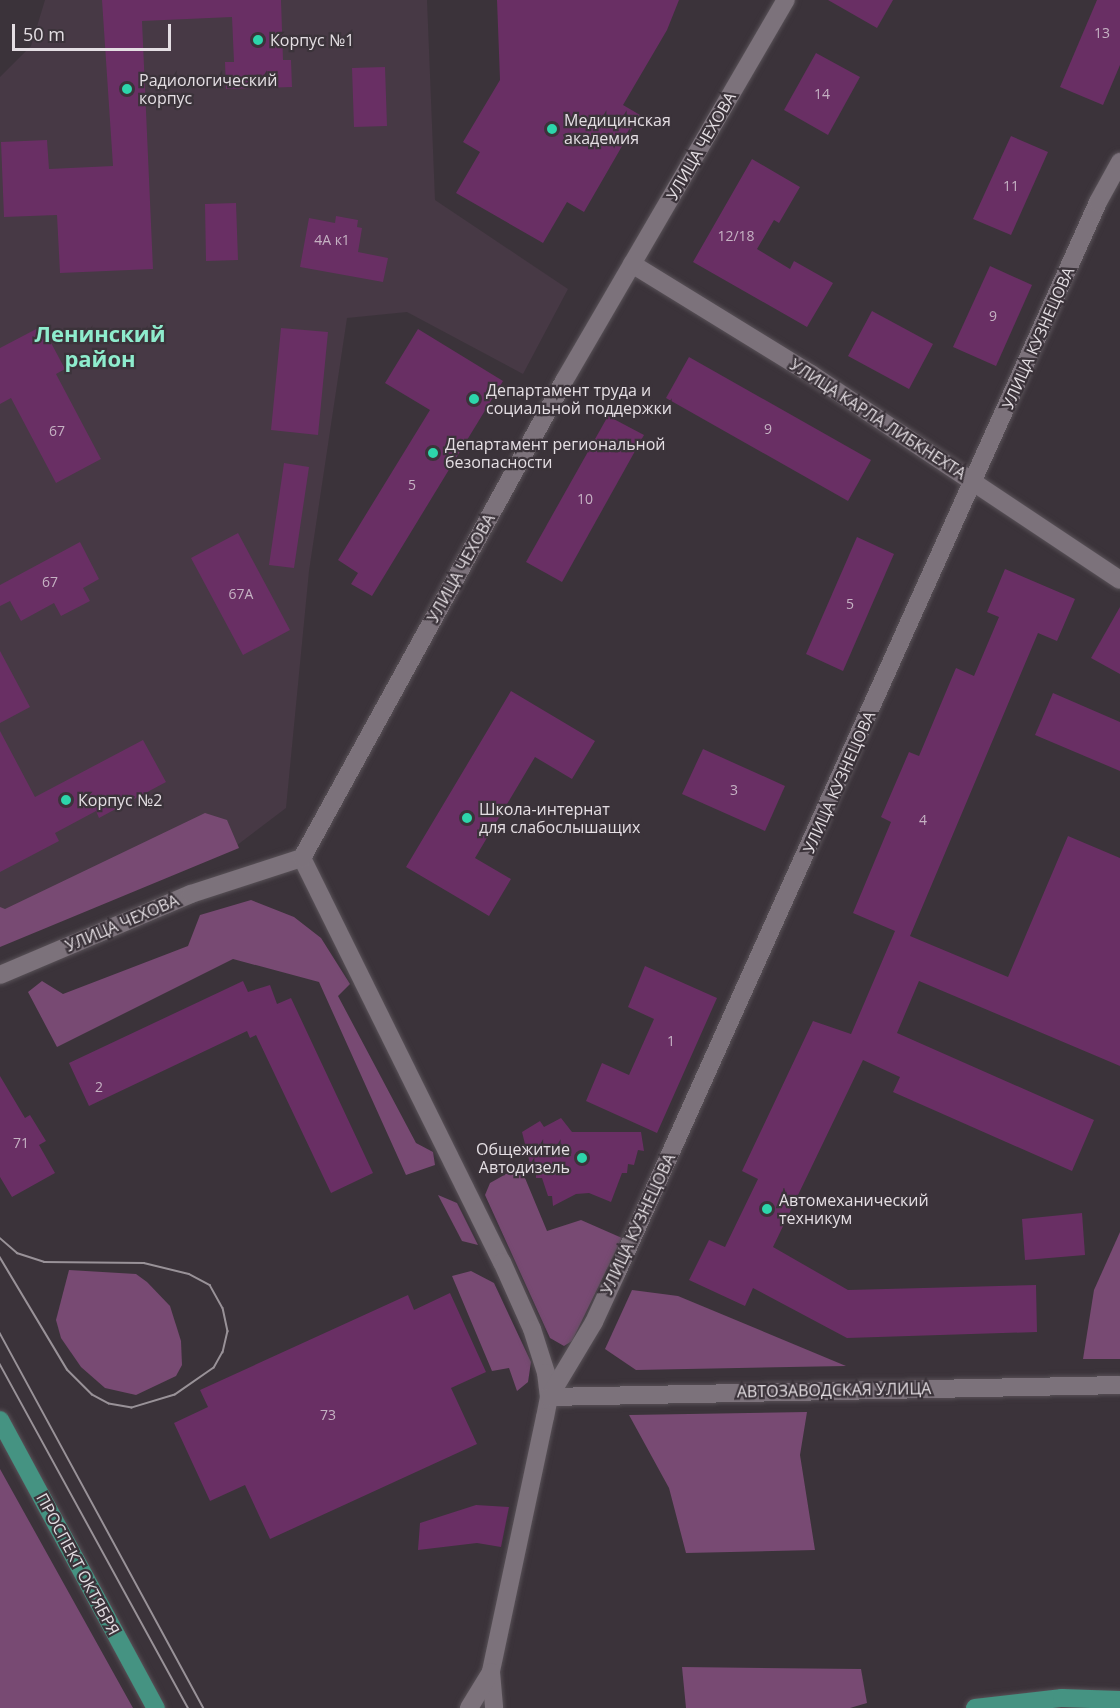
<!DOCTYPE html>
<html>
<head>
<meta charset="utf-8">
<style>
	body { margin:0 }
	#map { position:relative; width:1120px; height:1708px; overflow:hidden; background:#3b333a; font-family:"Open Sans",sans-serif }
	div>[style] { position:absolute }
	[style*='--x'] { left:calc(var(--x)*1px); top:calc(var(--y)*1px); width:calc(var(--w)*1px); rotate:calc(var(--a)*1deg) }
	.built>* { inset:0; background:#473945 }
	.green>* { inset:0; background:#784a73 }
	.building>* { inset:0; background:#692f64 }
	.roads { filter:drop-shadow(0 0 2px #585157) drop-shadow(0 0 2px #585157) }
	.minor>* { height:18px; margin:-9px; padding:0 9px; transform-origin:9px; border-radius:9px; background:#7c727b }
	.major>* { height:18px; margin:-9px; padding:0 9px; transform-origin:9px; border-radius:9px; background:#459382 }
	.tram>* { height:1.5px; margin:-0.75px; padding:0 0.75px; transform-origin:0.75px; border-radius:0.75px; background:#999298 }
	.dots>* { width:16px; height:16px; translate:-50% -50%; box-sizing:border-box; border:3px solid #3b333a; border-radius:50% }
	span { translate:-50% -50%; white-space:nowrap; text-align:center; line-height:1.15; -webkit-text-stroke:4.5px #3b333a; paint-order:stroke }
	.number-label { font-size:14px; color:#c5b2c3 }
	.number-label span { -webkit-text-stroke-width:0 }
	.poi-label { font-size:16px; color:#e4dee3 }
	.left { translate:0 -50%; text-align:left }
	.right { translate:-100% -50%; text-align:right }
	.street-label { font-size:16px; color:#e4dee3 }
	.district-label { font-size:22px; color:#8eeccd; font-weight:700 }
	.scale { position:absolute; left:12px; top:24px; width:159px; height:27px; box-sizing:border-box; border:3px solid #e4dee3; border-top:0; padding-left:8px; font-size:18px; line-height:21px; white-space:nowrap; color:#e4dee3; -webkit-text-stroke:4px #3b333a; paint-order:stroke }
</style>
</head>
<body>
<div id="map">
	<div class="built">
		<div style="clip-path:polygon(45px 0,427px 0,435px 200px,568px 289px,523px 374px,407px 312px,347px 318px,309px 571px,286px 808px,236px 846px,0 943px,0 77px,31px 46px)"></div>
	</div>
	<div class="green">
		<div style="clip-path:polygon(205px 813px,227px 820px,239px 848px,0 947px,0 907px,5px 909px)"></div>
		<div style="clip-path:polygon(251px 900px,294px 917px,321px 938px,350px 984px,338px 996px,416px 1143px,433px 1152px,435px 1165px,406px 1175px,319px 982px,233px 959px,57px 1047px,28px 992px,42px 981px,63px 994px,188px 946px,200px 915px)"></div>
		<div style="clip-path:polygon(520px 1166px,547px 1231px,581px 1220px,622px 1238px,572px 1341px,564px 1346px,550px 1338px,485px 1195px,490px 1183px)"></div>
		<div style="clip-path:polygon(438px 1195px,457px 1203px,478px 1245px,462px 1241px)"></div>
		<div style="clip-path:polygon(1120px 1232px,1120px 1359px,1083px 1359px,1094px 1290px)"></div>
		<div style="clip-path:polygon(69px 1270px,136px 1274px,147px 1282px,170px 1306px,181px 1341px,182px 1365px,176px 1376px,136px 1395px,105px 1388px,81px 1367px,61px 1338px,56px 1320px)"></div>
		<div style="clip-path:polygon(471px 1271px,494px 1283px,531px 1362px,528px 1382px,517px 1391px,509px 1368px,492px 1371px,452px 1276px)"></div>
		<div style="clip-path:polygon(632px 1290px,678px 1296px,846px 1366px,636px 1370px,605px 1349px)"></div>
		<div style="clip-path:polygon(807px 1412px,800px 1455px,815px 1550px,686px 1553px,669px 1488px,629px 1415px)"></div>
		<div style="clip-path:polygon(0 1469px,5px 1478px,133px 1708px,0 1708px)"></div>
		<div style="clip-path:polygon(682px 1667px,861px 1669px,867px 1703px,850px 1708px,686px 1708px)"></div>
	</div>
	<div class="building">
		<div style="clip-path:polygon(102px 0,281px 0,283px 60px,291px 60px,292px 87px,226px 89px,225px 62px,234px 62px,232px 17px,142px 21px,153px 269px,60px 273px,57px 215px,4px 217px,1px 142px,47px 140px,49px 169px,113px 166px)"></div>
		<div style="clip-path:polygon(497px 0,679px 0,667px 30px,623px 105px,640px 115px,584px 212px,567px 202px,543px 243px,456px 193px,480px 152px,463px 142px,500px 80px)"></div>
		<div style="clip-path:polygon(828px 0,893px 0,877px 28px)"></div>
		<div style="clip-path:polygon(1097px 0,1120px 0,1120px 65px,1103px 105px,1060px 87px)"></div>
		<div style="clip-path:polygon(816px 53px,860px 77px,828px 135px,784px 110px)"></div>
		<div style="clip-path:polygon(385px 67px,387px 126px,354px 127px,352px 68px)"></div>
		<div style="clip-path:polygon(1011px 136px,1048px 152px,1011px 235px,973px 219px)"></div>
		<div style="clip-path:polygon(752px 159px,800px 187px,779px 223px,774px 220px,757px 249px,790px 269px,794px 261px,833px 283px,807px 327px,693px 262px)"></div>
		<div style="clip-path:polygon(236px 203px,238px 260px,206px 261px,205px 204px)"></div>
		<div style="clip-path:polygon(336px 216px,358px 220px,357px 227px,362px 228px,358px 252px,388px 258px,383px 282px,300px 267px,309px 218px,335px 223px)"></div>
		<div style="clip-path:polygon(990px 266px,1032px 285px,996px 366px,953px 347px)"></div>
		<div style="clip-path:polygon(872px 311px,933px 344px,909px 389px,848px 356px)"></div>
		<div style="clip-path:polygon(42px 326px,65px 369px,56px 374px,101px 459px,56px 483px,11px 398px,0 404px,0 348px)"></div>
		<div style="clip-path:polygon(281px 328px,328px 332px,318px 435px,271px 430px)"></div>
		<div style="clip-path:polygon(418px 329px,503px 381px,372px 596px,351px 584px,358px 573px,338px 560px,430px 410px,385px 383px)"></div>
		<div style="clip-path:polygon(689px 357px,871px 460px,848px 501px,666px 398px)"></div>
		<div style="clip-path:polygon(608px 416px,644px 435px,562px 582px,526px 562px)"></div>
		<div style="clip-path:polygon(284px 463px,309px 467px,294px 568px,269px 565px)"></div>
		<div style="clip-path:polygon(238px 533px,290px 630px,243px 655px,191px 558px)"></div>
		<div style="clip-path:polygon(857px 537px,894px 554px,843px 671px,806px 654px)"></div>
		<div style="clip-path:polygon(80px 542px,99px 579px,83px 588px,90px 601px,61px 616px,54px 603px,21px 621px,10px 601px,0 606px,0 585px)"></div>
		<div style="clip-path:polygon(1005px 569px,1075px 599px,1057px 641px,1038px 633px,910px 936px,1008px 977px,1068px 836px,1120px 858px,1120px 1066px,919px 981px,897px 1033px,1094px 1120px,1072px 1171px,893px 1092px,900px 1077px,863px 1060px,773px 1247px,848px 1290px,1036px 1285px,1037px 1332px,847px 1338px,753px 1288px,745px 1306px,689px 1280px,709px 1240px,725px 1247px,758px 1179px,742px 1171px,813px 1021px,851px 1034px,895px 931px,853px 913px,891px 822px,881px 817px,909px 752px,919px 756px,956px 668px,974px 676px,999px 617px,987px 612px)"></div>
		<div style="clip-path:polygon(1120px 607px,1120px 674px,1091px 658px)"></div>
		<div style="clip-path:polygon(0 651px,30px 707px,0 723px)"></div>
		<div style="clip-path:polygon(511px 691px,595px 741px,572px 779px,535px 757px,475px 858px,511px 879px,489px 916px,406px 867px)"></div>
		<div style="clip-path:polygon(1053px 693px,1120px 722px,1120px 771px,1035px 735px)"></div>
		<div style="clip-path:polygon(0 731px,35px 797px,143px 740px,166px 782px,99px 818px,96px 811px,55px 833px,59px 841px,0 872px)"></div>
		<div style="clip-path:polygon(703px 749px,785px 786px,765px 831px,682px 794px)"></div>
		<div style="clip-path:polygon(645px 966px,717px 998px,657px 1133px,586px 1101px,602px 1063px,629px 1075px,654px 1019px,628px 1007px)"></div>
		<div style="clip-path:polygon(243px 981px,248px 992px,270px 985px,277px 1004px,291px 998px,373px 1173px,331px 1193px,256px 1035px,250px 1038px,247px 1031px,89px 1106px,69px 1063px)"></div>
		<div style="clip-path:polygon(0 1076px,25px 1118px,30px 1115px,46px 1141px,39px 1145px,55px 1173px,12px 1197px,0 1177px)"></div>
		<div style="clip-path:polygon(561px 1118px,572px 1132px,641px 1132px,644px 1151px,638px 1150px,634px 1165px,628px 1164px,627px 1173px,622px 1173px,611px 1202px,589px 1193px,576px 1194px,553px 1206px,552px 1196px,548px 1196px,542px 1178px,536px 1178px,536px 1168px,531px 1168px,522px 1132px,540px 1121px,544px 1127px)"></div>
		<div style="clip-path:polygon(1082px 1213px,1085px 1255px,1025px 1260px,1022px 1219px)"></div>
		<div style="clip-path:polygon(450px 1293px,486px 1372px,451px 1388px,477px 1444px,270px 1539px,245px 1485px,210px 1501px,174px 1423px,208px 1407px,200px 1390px,408px 1295px,414px 1310px)"></div>
		<div style="clip-path:polygon(476px 1505px,509px 1507px,501px 1547px,477px 1543px,418px 1550px,420px 1523px)"></div>
	</div>
	<div class="roads">
		<div class="minor">
			<div style="--x:632;--y:264;--w:210;--a:31.6"></div>
			<div style="--x:811;--y:374;--w:371;--a:33.7"></div>
			<div style="--x:302;--y:858;--w:451;--a:63.7"></div>
			<div style="--x:502;--y:1262;--w:73;--a:65.9"></div>
			<div style="--x:532;--y:1329;--w:46;--a:72.3"></div>
			<div style="--x:546;--y:1373;--w:24;--a:83"></div>
			<div style="--x:549;--y:1397;--w:20;--a:101"></div>
			<div style="--x:545;--y:1417;--w:261;--a:102"></div>
			<div style="--x:491;--y:1672;--w:36;--a:85"></div>
			<div style="--x:0;--y:975;--w:207;--a:-23"></div>
			<div style="--x:191;--y:894;--w:117;--a:-18"></div>
			<div style="--x:302;--y:858;--w:544;--a:-61.22"></div>
			<div style="--x:564;--y:381;--w:441;--a:-59.8"></div>
			<div style="--x:549;--y:1397;--w:87;--a:-59"></div>
			<div style="--x:594;--y:1322;--w:55;--a:-65.3"></div>
			<div style="--x:617;--y:1272;--w:1173;--a:-65.79"></div>
			<div style="--x:1098;--y:202;--w:46;--a:-61.2"></div>
			<div style="--x:549;--y:1397;--w:571;--a:-1.2"></div>
			<div style="--x:469;--y:1708;--w:42;--a:-58.6"></div>
		</div>
		<div class="major">
			<div style="--x:0;--y:1420;--w:328;--a:61.6"></div>
			<div style="--x:975;--y:1708;--w:88;--a:-6.6"></div>
			<div style="--x:1062;--y:1698;--w:58;--a:2"></div>
		</div>
	</div>
	<div class="tram">
		<div style="--x:0;--y:1238;--w:23;--a:41"></div>
		<div style="--x:17;--y:1253;--w:28;--a:18"></div>
		<div style="--x:44;--y:1262;--w:100;--a:0.6"></div>
		<div style="--x:144;--y:1263;--w:46;--a:13.7"></div>
		<div style="--x:189;--y:1274;--w:24;--a:28"></div>
		<div style="--x:210;--y:1285;--w:26;--a:61"></div>
		<div style="--x:223;--y:1308;--w:24;--a:78"></div>
		<div style="--x:228;--y:1331;--w:22;--a:103"></div>
		<div style="--x:223;--y:1352;--w:18;--a:119"></div>
		<div style="--x:214;--y:1368;--w:47;--a:145.3"></div>
		<div style="--x:175;--y:1395;--w:45;--a:163.2"></div>
		<div style="--x:132;--y:1408;--w:23;--a:-170"></div>
		<div style="--x:109;--y:1404;--w:19;--a:-152"></div>
		<div style="--x:92;--y:1395;--w:35;--a:-135"></div>
		<div style="--x:67;--y:1370;--w:131;--a:-120.9"></div>
		<div style="--x:0;--y:1333;--w:427;--a:61.5"></div>
		<div style="--x:0;--y:1364;--w:392;--a:61.3"></div>
	</div>
	<div class="dots">
		<div style="left:258px;top:40px;background:#2dd5ab"></div>
		<div style="left:127px;top:89px;background:#2dd5ab"></div>
		<div style="left:552px;top:129px;background:#2dd5ab"></div>
		<div style="left:474px;top:399px;background:#2dd5ab"></div>
		<div style="left:433px;top:453px;background:#2dd5ab"></div>
		<div style="left:66px;top:800px;background:#2dd5ab"></div>
		<div style="left:467px;top:818px;background:#2dd5ab"></div>
		<div style="left:582px;top:1158px;background:#2dd5ab"></div>
		<div style="left:767px;top:1209px;background:#2dd5ab"></div>
	</div>
	<div class="number-label">
		<span style="left:1102px;top:33px">13</span>
		<span style="left:822px;top:94px">14</span>
		<span style="left:1011px;top:186px">11</span>
		<span style="left:736px;top:236px">12/18</span>
		<span style="left:332px;top:240px">4А к1</span>
		<span style="left:993px;top:316px">9</span>
		<span style="left:768px;top:429px">9</span>
		<span style="left:57px;top:431px">67</span>
		<span style="left:412px;top:485px">5</span>
		<span style="left:585px;top:499px">10</span>
		<span style="left:50px;top:582px">67</span>
		<span style="left:241px;top:594px">67А</span>
		<span style="left:850px;top:604px">5</span>
		<span style="left:734px;top:790px">3</span>
		<span style="left:923px;top:820px">4</span>
		<span style="left:671px;top:1041px">1</span>
		<span style="left:99px;top:1087px">2</span>
		<span style="left:21px;top:1143px">71</span>
		<span style="left:328px;top:1415px">73</span>
	</div>
	<div class="poi-label">
		<span class="left" style="left:270px;top:40px">Корпус №1</span>
		<span class="left" style="left:139px;top:89px">Радиологический<br>корпус</span>
		<span class="left" style="left:564px;top:129px">Медицинская<br>академия</span>
		<span class="left" style="left:486px;top:399px">Департамент труда и<br>социальной поддержки</span>
		<span class="left" style="left:445px;top:453px">Департамент региональной<br>безопасности</span>
		<span class="left" style="left:78px;top:800px">Корпус №2</span>
		<span class="left" style="left:479px;top:818px">Школа-интернат<br>для слабослышащих</span>
		<span class="right" style="left:570px;top:1158px">Общежитие<br>Автодизель</span>
		<span class="left" style="left:779px;top:1209px">Автомеханический<br>техникум</span>
	</div>
	<div class="street-label">
		<span style="left:701px;top:146px;rotate:-60deg">УЛИЦА ЧЕХОВА</span>
		<span style="left:1038px;top:338px;rotate:-66deg">УЛИЦА КУЗНЕЦОВА</span>
		<span style="left:878px;top:419px;rotate:33deg">УЛИЦА КАРЛА ЛИБКНЕХТА</span>
		<span style="left:461px;top:568px;rotate:-61deg">УЛИЦА ЧЕХОВА</span>
		<span style="left:839px;top:782px;rotate:-66deg">УЛИЦА КУЗНЕЦОВА</span>
		<span style="left:122px;top:923px;rotate:-23deg">УЛИЦА ЧЕХОВА</span>
		<span style="left:638px;top:1224px;rotate:-65deg">УЛИЦА КУЗНЕЦОВА</span>
		<span style="left:834px;top:1390px;rotate:-1deg">АВТОЗАВОДСКАЯ УЛИЦА</span>
		<span style="left:78px;top:1564px;rotate:62deg">ПРОСПЕКТ ОКТЯБРЯ</span>
	</div>
	<div class="district-label">
		<span style="left:100px;top:346px">Ленинский<br>район</span>
	</div>
	<div class="scale">50 m</div>
</div>
</body>
</html>
